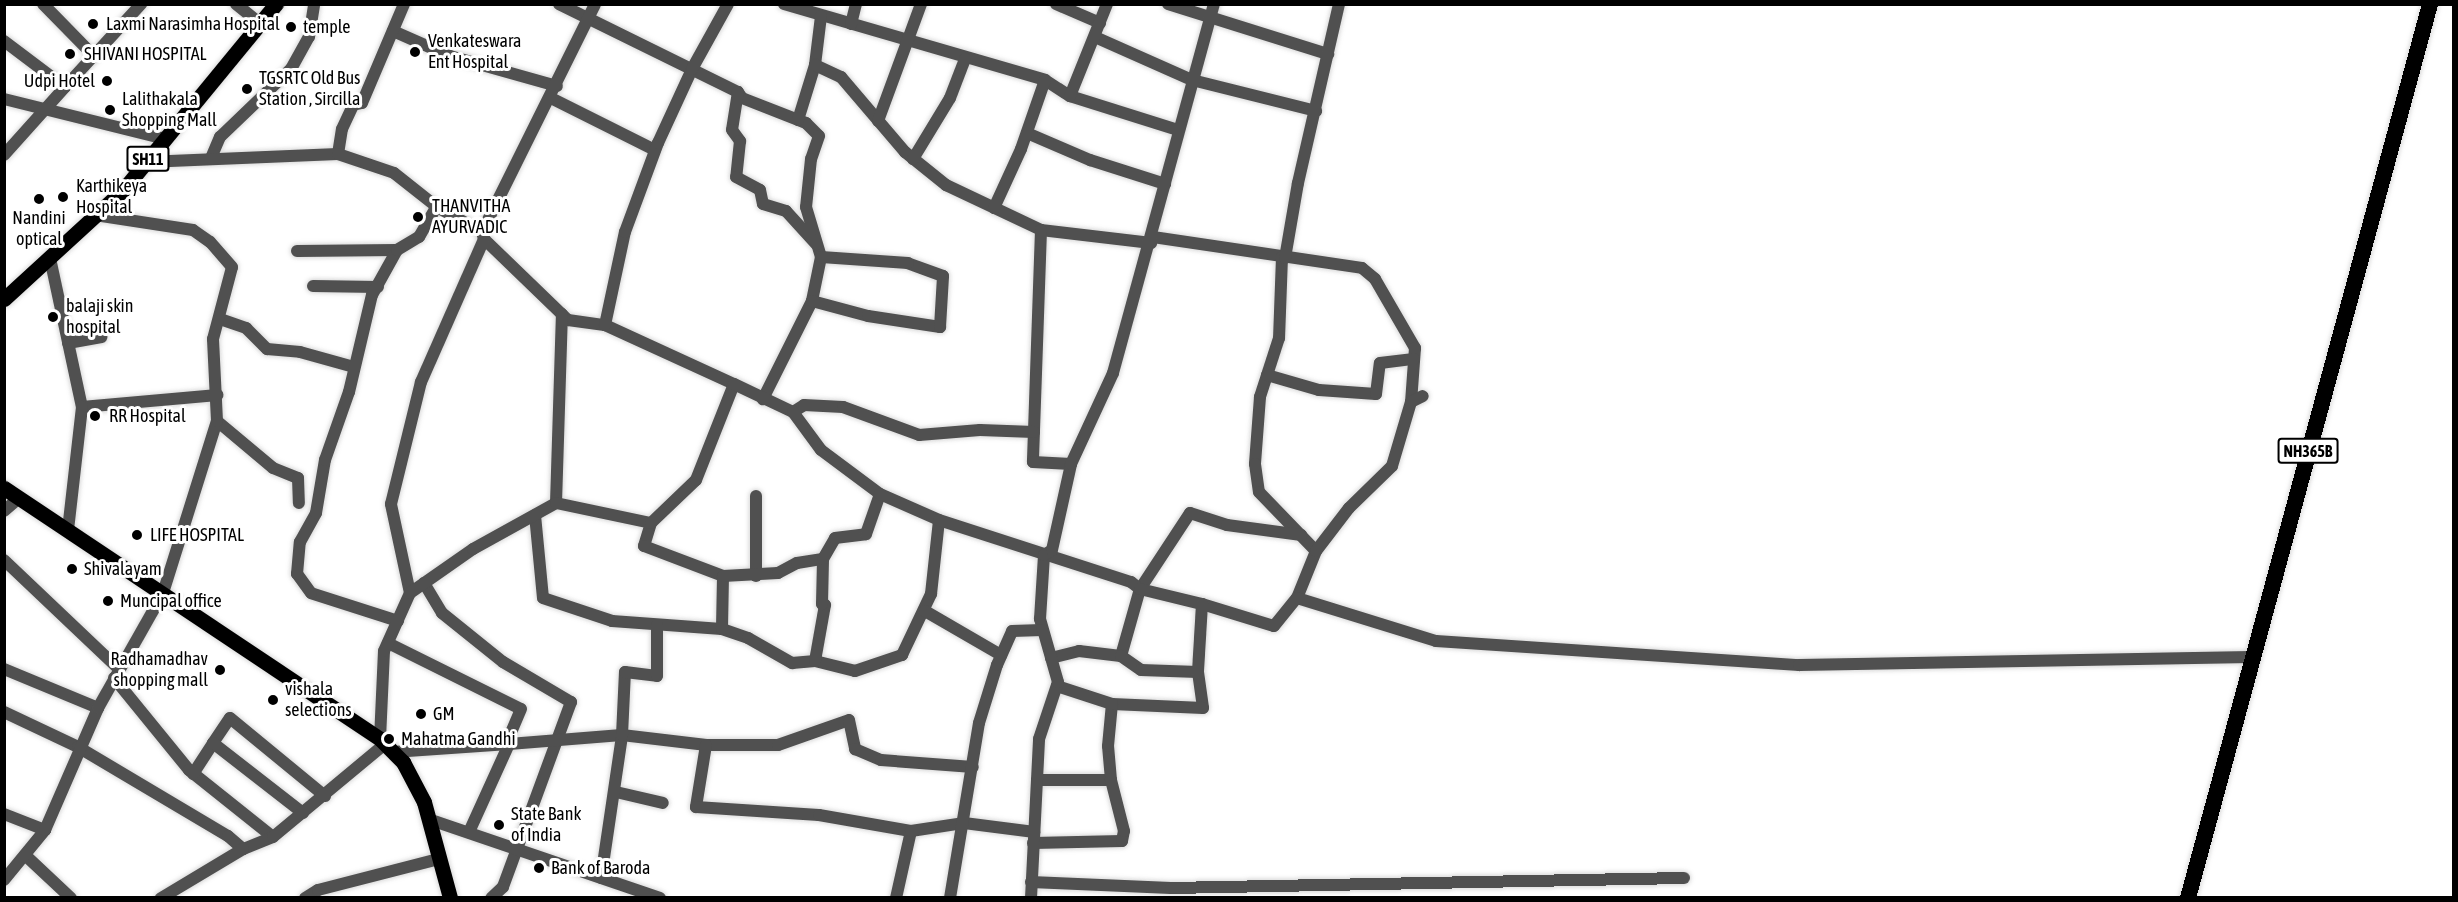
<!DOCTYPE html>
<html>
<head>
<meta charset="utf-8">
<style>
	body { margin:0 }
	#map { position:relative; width:2458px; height:902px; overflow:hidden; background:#fff; font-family:"Asap Condensed",sans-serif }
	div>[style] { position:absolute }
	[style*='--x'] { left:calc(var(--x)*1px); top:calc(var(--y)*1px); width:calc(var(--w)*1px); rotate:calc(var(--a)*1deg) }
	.roads { filter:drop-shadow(0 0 2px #dbdbdb) drop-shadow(0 0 2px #dbdbdb) }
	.minor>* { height:12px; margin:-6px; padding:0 6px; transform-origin:6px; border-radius:6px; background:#505050 }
	.primary>* { height:15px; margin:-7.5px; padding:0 7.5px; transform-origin:7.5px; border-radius:7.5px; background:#000 }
	.trunk>* { height:16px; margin:-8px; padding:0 8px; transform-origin:8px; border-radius:8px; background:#000 }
	.dots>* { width:16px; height:16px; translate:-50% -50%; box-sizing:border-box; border:3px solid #fff; border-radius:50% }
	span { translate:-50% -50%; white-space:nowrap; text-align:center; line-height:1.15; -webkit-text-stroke:6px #fff; paint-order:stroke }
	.shield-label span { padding:2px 4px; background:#fff; border:2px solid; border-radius:4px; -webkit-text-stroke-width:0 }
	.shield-label { font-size:16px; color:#000; font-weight:700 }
	.poi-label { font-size:18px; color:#000 }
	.left { translate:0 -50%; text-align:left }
	.right { translate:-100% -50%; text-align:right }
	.frame { position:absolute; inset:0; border:6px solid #000; pointer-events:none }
</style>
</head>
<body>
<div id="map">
	<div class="roads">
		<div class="minor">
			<div style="--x:43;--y:4;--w:73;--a:45.6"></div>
			<div style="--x:236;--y:4;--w:32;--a:39"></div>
			<div style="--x:559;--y:4;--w:199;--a:26.2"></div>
			<div style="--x:738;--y:92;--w:7;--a:56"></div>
			<div style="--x:742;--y:98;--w:69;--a:21.3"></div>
			<div style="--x:806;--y:123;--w:18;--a:45"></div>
			<div style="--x:819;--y:136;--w:24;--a:109"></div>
			<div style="--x:811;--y:159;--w:48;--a:95.9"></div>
			<div style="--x:806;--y:207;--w:52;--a:73.3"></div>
			<div style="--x:821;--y:257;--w:45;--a:101.6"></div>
			<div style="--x:812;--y:301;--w:110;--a:116.6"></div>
			<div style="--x:784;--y:4;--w:272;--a:16.2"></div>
			<div style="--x:1045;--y:80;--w:30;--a:33"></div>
			<div style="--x:1070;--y:96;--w:113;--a:17.5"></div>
			<div style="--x:1056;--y:4;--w:48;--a:23.4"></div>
			<div style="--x:1168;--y:4;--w:168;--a:17.4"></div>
			<div style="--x:851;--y:24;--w:21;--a:-76"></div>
			<div style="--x:393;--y:31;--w:62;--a:23.7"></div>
			<div style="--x:450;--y:56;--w:111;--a:15.7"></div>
			<div style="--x:1095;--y:37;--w:106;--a:23.9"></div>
			<div style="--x:1192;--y:80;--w:128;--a:14"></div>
			<div style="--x:4;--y:41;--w:76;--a:37"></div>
			<div style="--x:65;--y:87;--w:91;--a:131.9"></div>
			<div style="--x:815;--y:65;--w:49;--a:-83"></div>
			<div style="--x:65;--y:87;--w:113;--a:-47.5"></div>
			<div style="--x:738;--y:92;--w:38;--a:99"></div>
			<div style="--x:732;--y:130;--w:14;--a:54"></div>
			<div style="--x:740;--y:141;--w:36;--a:96"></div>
			<div style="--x:736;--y:177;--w:27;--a:28"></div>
			<div style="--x:760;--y:190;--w:14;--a:78"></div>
			<div style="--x:763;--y:204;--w:24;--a:17"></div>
			<div style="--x:786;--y:211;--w:45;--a:47.7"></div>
			<div style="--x:1070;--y:96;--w:99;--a:-68.1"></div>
			<div style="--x:551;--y:98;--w:116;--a:26.6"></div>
			<div style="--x:4;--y:99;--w:167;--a:13.9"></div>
			<div style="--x:798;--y:120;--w:58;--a:-72.8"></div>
			<div style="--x:815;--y:65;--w:29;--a:25"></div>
			<div style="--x:841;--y:77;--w:99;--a:49.5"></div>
			<div style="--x:905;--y:152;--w:53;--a:38.8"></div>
			<div style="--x:946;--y:185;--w:105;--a:25.3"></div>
			<div style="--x:1041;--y:230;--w:111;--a:6.7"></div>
			<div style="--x:878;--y:121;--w:125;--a:-69.8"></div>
			<div style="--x:1027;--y:133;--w:69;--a:23.2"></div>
			<div style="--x:1090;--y:160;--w:79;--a:17.7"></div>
			<div style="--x:338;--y:154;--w:25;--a:-81"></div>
			<div style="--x:342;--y:129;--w:26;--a:-65"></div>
			<div style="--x:353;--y:105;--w:9;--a:-13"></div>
			<div style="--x:362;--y:103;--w:108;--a:-67"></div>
			<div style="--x:211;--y:158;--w:23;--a:-67"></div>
			<div style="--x:220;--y:137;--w:98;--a:-43.8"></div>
			<div style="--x:291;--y:69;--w:37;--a:-61"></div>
			<div style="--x:309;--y:37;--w:33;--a:-81"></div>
			<div style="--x:913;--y:159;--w:71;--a:-58.8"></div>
			<div style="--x:950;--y:98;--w:42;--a:-69"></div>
			<div style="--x:146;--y:162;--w:192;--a:-2.4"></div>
			<div style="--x:338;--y:154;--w:59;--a:18.7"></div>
			<div style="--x:394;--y:173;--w:55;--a:38.3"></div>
			<div style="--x:437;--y:207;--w:51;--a:29.1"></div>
			<div style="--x:482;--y:232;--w:7;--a:74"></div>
			<div style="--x:484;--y:239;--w:117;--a:44"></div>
			<div style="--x:568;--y:320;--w:37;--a:8"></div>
			<div style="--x:605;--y:325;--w:142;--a:24.6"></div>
			<div style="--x:994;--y:208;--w:65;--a:-65.4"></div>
			<div style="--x:1021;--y:149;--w:73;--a:-70.8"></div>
			<div style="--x:1041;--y:230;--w:232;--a:92"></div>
			<div style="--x:1033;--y:462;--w:38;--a:3"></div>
			<div style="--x:482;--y:232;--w:254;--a:-63.6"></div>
			<div style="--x:1153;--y:237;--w:211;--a:8.4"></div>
			<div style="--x:1362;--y:268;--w:17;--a:40"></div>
			<div style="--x:1375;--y:279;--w:80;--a:59.9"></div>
			<div style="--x:1415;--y:348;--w:54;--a:94.2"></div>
			<div style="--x:297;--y:251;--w:100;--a:-0.6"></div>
			<div style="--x:1282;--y:257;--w:81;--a:92.1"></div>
			<div style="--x:1279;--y:338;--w:62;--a:107.9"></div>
			<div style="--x:1260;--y:397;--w:67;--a:94.3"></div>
			<div style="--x:1255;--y:464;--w:28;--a:82"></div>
			<div style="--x:1259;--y:492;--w:82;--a:46"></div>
			<div style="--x:50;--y:258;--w:152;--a:77.9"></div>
			<div style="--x:82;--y:407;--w:136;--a:-5.1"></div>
			<div style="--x:1285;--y:258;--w:76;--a:-80.2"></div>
			<div style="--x:1298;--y:183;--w:184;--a:-77.1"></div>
			<div style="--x:313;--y:286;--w:65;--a:0.9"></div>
			<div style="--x:812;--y:301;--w:58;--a:15"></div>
			<div style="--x:868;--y:316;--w:73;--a:8.7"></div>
			<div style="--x:940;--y:327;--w:51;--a:-86.6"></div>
			<div style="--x:943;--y:276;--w:37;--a:-160"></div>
			<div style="--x:908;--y:263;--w:87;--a:-176.1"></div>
			<div style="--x:220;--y:319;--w:28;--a:19"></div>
			<div style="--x:246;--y:328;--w:30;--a:45"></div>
			<div style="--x:267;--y:349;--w:33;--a:5"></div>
			<div style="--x:300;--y:352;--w:56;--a:15.5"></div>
			<div style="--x:605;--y:325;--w:95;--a:-77.9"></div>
			<div style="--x:625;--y:232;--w:95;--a:-69.7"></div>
			<div style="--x:658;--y:143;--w:81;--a:-65.3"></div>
			<div style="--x:692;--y:69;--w:74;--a:-61"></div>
			<div style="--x:68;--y:343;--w:34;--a:-10"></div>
			<div style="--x:1267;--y:375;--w:54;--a:16.1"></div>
			<div style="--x:1319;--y:390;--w:57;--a:4"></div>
			<div style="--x:1376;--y:394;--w:31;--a:-83"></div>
			<div style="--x:1380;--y:363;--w:34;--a:-7"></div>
			<div style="--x:793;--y:412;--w:13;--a:-32"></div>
			<div style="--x:804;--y:405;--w:39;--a:3"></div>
			<div style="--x:843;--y:407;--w:81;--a:20.2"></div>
			<div style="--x:919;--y:435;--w:61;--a:-4.7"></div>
			<div style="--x:980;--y:430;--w:54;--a:2.1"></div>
			<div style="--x:217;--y:421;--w:73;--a:40"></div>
			<div style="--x:273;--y:468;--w:27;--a:22"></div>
			<div style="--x:298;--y:478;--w:25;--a:88"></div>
			<div style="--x:756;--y:496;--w:80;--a:90"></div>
			<div style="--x:556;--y:503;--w:189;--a:-88.2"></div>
			<div style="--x:4;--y:511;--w:20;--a:-41"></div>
			<div style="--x:535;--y:515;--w:83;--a:84.5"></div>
			<div style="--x:543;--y:598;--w:73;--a:18.4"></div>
			<div style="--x:612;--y:621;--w:110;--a:4.2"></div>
			<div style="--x:722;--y:629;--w:28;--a:19"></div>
			<div style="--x:748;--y:638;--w:51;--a:29.6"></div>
			<div style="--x:792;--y:663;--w:23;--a:-5"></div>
			<div style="--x:815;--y:661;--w:41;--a:14"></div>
			<div style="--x:855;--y:671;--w:50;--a:-18.8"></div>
			<div style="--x:902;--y:655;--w:68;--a:-64.6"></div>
			<div style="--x:931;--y:594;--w:74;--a:-83.8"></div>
			<div style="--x:651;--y:523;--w:24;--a:107"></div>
			<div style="--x:644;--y:546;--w:85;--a:20.8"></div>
			<div style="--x:723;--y:576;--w:53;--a:91.1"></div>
			<div style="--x:68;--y:530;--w:124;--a:-83.5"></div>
			<div style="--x:4;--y:560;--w:158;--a:43.5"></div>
			<div style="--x:723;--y:576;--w:55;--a:-3.1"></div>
			<div style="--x:778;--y:573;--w:21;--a:-28"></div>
			<div style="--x:797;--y:563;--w:26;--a:-9"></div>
			<div style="--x:424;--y:583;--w:35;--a:59"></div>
			<div style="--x:442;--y:613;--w:78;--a:38.8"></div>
			<div style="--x:503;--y:662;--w:79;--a:30.5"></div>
			<div style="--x:571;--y:702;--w:197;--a:110.2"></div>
			<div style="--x:503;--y:887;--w:16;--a:137"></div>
			<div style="--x:410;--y:593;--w:91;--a:-102.1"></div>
			<div style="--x:391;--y:504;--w:126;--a:-76.2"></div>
			<div style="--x:421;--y:382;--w:156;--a:-66.2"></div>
			<div style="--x:1297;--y:598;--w:51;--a:-68"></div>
			<div style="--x:1316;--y:551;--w:54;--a:-52.5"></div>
			<div style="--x:1349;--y:508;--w:60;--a:-44.3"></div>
			<div style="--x:1392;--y:466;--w:67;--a:-73.5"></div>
			<div style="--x:1411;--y:402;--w:13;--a:-27"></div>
			<div style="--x:1202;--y:604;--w:75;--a:17"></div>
			<div style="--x:1274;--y:626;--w:36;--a:-51"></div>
			<div style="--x:1297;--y:598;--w:145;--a:17.2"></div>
			<div style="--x:1436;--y:641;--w:364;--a:3.8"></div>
			<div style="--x:1799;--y:665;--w:452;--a:-1"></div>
			<div style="--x:925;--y:611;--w:88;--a:30.1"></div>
			<div style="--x:398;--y:621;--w:91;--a:-162.2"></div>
			<div style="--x:311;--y:593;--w:24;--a:-126"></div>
			<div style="--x:297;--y:574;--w:32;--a:-85"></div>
			<div style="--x:300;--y:542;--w:33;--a:-61"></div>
			<div style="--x:316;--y:513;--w:54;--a:-80.4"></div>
			<div style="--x:325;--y:460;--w:72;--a:-70.6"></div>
			<div style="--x:349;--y:392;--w:100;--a:-76.7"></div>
			<div style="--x:372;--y:295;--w:51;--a:-60.9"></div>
			<div style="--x:397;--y:250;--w:26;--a:-31"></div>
			<div style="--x:419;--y:237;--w:34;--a:-60"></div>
			<div style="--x:388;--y:643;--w:148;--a:26.4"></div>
			<div style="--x:521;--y:709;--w:38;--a:113"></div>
			<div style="--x:1121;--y:656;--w:70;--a:-74.2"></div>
			<div style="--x:1140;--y:589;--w:91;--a:-56.7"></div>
			<div style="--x:1190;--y:513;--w:39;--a:18"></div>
			<div style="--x:1227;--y:525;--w:75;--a:7.7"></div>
			<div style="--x:1051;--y:658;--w:29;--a:-14"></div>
			<div style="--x:1079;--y:651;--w:42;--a:6.8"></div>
			<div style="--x:1121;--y:656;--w:24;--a:35"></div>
			<div style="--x:1141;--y:670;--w:57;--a:2"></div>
			<div style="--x:1198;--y:672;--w:36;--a:82"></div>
			<div style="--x:1203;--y:708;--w:91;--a:-177.5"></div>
			<div style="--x:815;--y:661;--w:57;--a:-79.9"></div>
			<div style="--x:825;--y:605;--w:3;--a:-162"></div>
			<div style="--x:822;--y:604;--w:45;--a:-88.7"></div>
			<div style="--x:823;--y:559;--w:24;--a:-60"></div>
			<div style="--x:835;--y:538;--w:31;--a:-7"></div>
			<div style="--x:866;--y:534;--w:42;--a:-70.7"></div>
			<div style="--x:4;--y:669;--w:102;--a:22.5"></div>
			<div style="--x:114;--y:678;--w:119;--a:50.8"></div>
			<div style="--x:189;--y:770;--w:107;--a:38.6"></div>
			<div style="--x:273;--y:837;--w:32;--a:158"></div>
			<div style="--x:4;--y:712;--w:82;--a:25.3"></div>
			<div style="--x:78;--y:747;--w:174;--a:30.7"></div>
			<div style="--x:228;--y:836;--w:20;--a:41"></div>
			<div style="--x:243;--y:849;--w:96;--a:149.1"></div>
			<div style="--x:380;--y:739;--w:88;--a:-87.4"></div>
			<div style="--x:384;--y:651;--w:64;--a:-65.9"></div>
			<div style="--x:410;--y:593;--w:77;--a:-34.9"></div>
			<div style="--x:473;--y:549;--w:95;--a:-29"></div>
			<div style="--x:556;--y:503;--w:97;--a:11.9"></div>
			<div style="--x:651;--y:523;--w:62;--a:-43.7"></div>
			<div style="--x:696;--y:480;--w:103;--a:-68.4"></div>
			<div style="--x:734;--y:384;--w:65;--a:25.4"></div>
			<div style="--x:793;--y:412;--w:47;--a:53.6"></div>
			<div style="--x:821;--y:450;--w:74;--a:36.7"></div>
			<div style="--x:880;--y:494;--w:64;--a:23.8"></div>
			<div style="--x:939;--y:520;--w:202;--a:17.9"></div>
			<div style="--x:1131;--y:582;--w:11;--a:38"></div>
			<div style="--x:1140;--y:589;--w:64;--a:13.6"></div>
			<div style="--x:1202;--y:604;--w:68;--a:93.4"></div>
			<div style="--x:213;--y:743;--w:30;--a:-56"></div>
			<div style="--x:230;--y:718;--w:123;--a:39.4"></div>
			<div style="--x:509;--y:744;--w:113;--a:-4.6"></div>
			<div style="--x:622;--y:735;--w:85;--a:6.8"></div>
			<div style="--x:706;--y:745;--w:72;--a:0"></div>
			<div style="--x:778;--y:745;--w:75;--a:-19.4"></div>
			<div style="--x:849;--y:720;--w:30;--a:78"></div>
			<div style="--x:855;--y:749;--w:28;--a:23"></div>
			<div style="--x:881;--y:760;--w:92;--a:4.4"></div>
			<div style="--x:706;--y:745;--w:63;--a:99.2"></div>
			<div style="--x:696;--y:807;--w:123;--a:3.7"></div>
			<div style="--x:819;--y:815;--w:93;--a:9.9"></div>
			<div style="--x:911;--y:831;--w:69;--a:102.6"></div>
			<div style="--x:393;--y:752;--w:116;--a:-3.9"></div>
			<div style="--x:509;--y:744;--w:97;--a:114.4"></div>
			<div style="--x:193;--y:774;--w:37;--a:-57"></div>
			<div style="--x:213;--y:743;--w:114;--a:37.9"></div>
			<div style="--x:1037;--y:780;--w:74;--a:0"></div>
			<div style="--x:1111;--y:780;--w:34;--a:-95"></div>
			<div style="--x:1108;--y:746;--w:42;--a:-84.6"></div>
			<div style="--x:1112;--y:704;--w:58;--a:-161.9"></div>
			<div style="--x:616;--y:792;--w:48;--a:13.2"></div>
			<div style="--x:4;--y:814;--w:44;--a:21.3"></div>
			<div style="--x:428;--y:819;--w:245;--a:18.8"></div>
			<div style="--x:911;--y:831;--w:54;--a:-8.6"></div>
			<div style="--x:964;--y:823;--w:71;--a:7.3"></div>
			<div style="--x:273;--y:837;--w:146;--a:-39.7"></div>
			<div style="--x:1033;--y:843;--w:89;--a:-1.3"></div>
			<div style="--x:1122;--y:841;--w:10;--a:-79"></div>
			<div style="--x:1124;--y:831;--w:53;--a:-104.3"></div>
			<div style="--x:25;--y:855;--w:63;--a:43.1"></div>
			<div style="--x:601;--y:878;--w:145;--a:-81.6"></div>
			<div style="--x:622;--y:735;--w:63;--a:-87.3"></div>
			<div style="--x:625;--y:672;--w:32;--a:7"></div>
			<div style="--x:657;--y:676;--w:51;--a:-90"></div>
			<div style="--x:4;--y:880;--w:65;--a:-50.6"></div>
			<div style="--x:45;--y:830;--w:133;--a:-66.5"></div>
			<div style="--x:98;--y:708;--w:132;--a:-60.5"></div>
			<div style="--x:163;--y:593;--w:180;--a:-72.6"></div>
			<div style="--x:217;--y:421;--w:82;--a:-92.8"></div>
			<div style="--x:213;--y:339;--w:74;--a:-75.2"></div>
			<div style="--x:232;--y:267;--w:33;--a:-131"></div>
			<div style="--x:210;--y:242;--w:21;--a:-145"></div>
			<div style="--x:193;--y:230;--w:99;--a:-171.3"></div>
			<div style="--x:1031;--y:882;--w:140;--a:2.5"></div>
			<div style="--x:1171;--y:888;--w:513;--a:-1.12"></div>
			<div style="--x:305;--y:898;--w:15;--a:-32"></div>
			<div style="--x:318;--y:890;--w:125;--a:-14.4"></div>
			<div style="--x:950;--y:898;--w:177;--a:-80.6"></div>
			<div style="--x:979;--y:723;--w:61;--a:-72.8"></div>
			<div style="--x:997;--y:665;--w:37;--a:-66"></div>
			<div style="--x:1012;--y:631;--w:30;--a:-2"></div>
			<div style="--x:1031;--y:898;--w:159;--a:-87.1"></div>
			<div style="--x:1039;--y:739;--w:60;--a:-71.6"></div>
			<div style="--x:1058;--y:682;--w:66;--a:-105.9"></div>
			<div style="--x:1040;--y:619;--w:64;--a:-86.4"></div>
			<div style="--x:1044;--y:555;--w:9;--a:-32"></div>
			<div style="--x:1052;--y:550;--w:88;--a:-77.5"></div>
			<div style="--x:1071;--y:464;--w:100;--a:-65.2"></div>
			<div style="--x:1113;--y:373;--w:383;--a:-74.7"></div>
		</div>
		<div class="primary">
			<div style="--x:4;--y:299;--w:161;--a:-42.5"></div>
			<div style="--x:123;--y:190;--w:241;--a:-50.6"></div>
			<div style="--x:4;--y:488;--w:452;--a:33.7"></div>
			<div style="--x:380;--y:739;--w:33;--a:45"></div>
			<div style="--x:403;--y:762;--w:45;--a:62.3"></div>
			<div style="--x:424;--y:802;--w:99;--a:74.8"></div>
		</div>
		<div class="trunk">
			<div style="--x:2188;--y:898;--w:926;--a:-74.85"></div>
		</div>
	</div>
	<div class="dots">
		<div style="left:93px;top:24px;background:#000"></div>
		<div style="left:291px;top:27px;background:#000"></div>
		<div style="left:415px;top:52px;background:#000"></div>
		<div style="left:70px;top:54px;background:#000"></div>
		<div style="left:107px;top:81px;background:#000"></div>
		<div style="left:247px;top:89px;background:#000"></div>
		<div style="left:110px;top:110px;background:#000"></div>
		<div style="left:63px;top:197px;background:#000"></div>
		<div style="left:39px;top:199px;background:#000"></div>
		<div style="left:418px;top:217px;background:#000"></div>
		<div style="left:53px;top:317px;background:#000"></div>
		<div style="left:95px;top:416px;background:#000"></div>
		<div style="left:137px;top:535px;background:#000"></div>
		<div style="left:72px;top:569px;background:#000"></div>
		<div style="left:108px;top:601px;background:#000"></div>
		<div style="left:220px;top:670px;background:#000"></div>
		<div style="left:273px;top:700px;background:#000"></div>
		<div style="left:421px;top:714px;background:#000"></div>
		<div style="left:389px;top:739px;background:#000"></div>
		<div style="left:499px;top:825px;background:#000"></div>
		<div style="left:539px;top:868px;background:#000"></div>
	</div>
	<div class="shield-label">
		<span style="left:148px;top:159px">SH11</span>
		<span style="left:2308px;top:451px">NH365B</span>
	</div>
	<div class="poi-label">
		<span class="left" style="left:106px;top:24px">Laxmi Narasimha Hospital</span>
		<span class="left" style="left:303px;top:27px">temple</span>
		<span class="left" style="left:428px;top:52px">Venkateswara<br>Ent Hospital</span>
		<span class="left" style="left:84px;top:54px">SHIVANI HOSPITAL</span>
		<span class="left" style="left:259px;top:89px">TGSRTC Old Bus<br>Station , Sircilla</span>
		<span class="right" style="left:95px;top:81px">Udpi Hotel</span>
		<span class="left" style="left:122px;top:110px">Lalithakala<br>Shopping Mall</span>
		<span class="left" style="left:76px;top:197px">Karthikeya<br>Hospital</span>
		<span class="left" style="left:432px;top:217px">THANVITHA<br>AYURVADIC</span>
		<span style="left:39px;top:229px">Nandini<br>optical</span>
		<span class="left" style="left:66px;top:317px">balaji skin<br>hospital</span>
		<span class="left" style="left:109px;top:416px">RR Hospital</span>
		<span class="left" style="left:150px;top:535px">LIFE HOSPITAL</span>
		<span class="left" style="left:84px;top:569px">Shivalayam</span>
		<span class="left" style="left:120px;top:601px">Muncipal office</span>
		<span class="right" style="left:208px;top:670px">Radhamadhav<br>shopping mall</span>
		<span class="left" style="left:285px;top:700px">vishala<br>selections</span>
		<span class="left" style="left:433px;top:714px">GM</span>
		<span class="left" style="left:401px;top:739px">Mahatma Gandhi</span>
		<span class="left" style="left:511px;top:825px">State Bank<br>of India</span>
		<span class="left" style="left:551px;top:868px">Bank of Baroda</span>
	</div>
	<div class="frame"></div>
</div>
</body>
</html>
